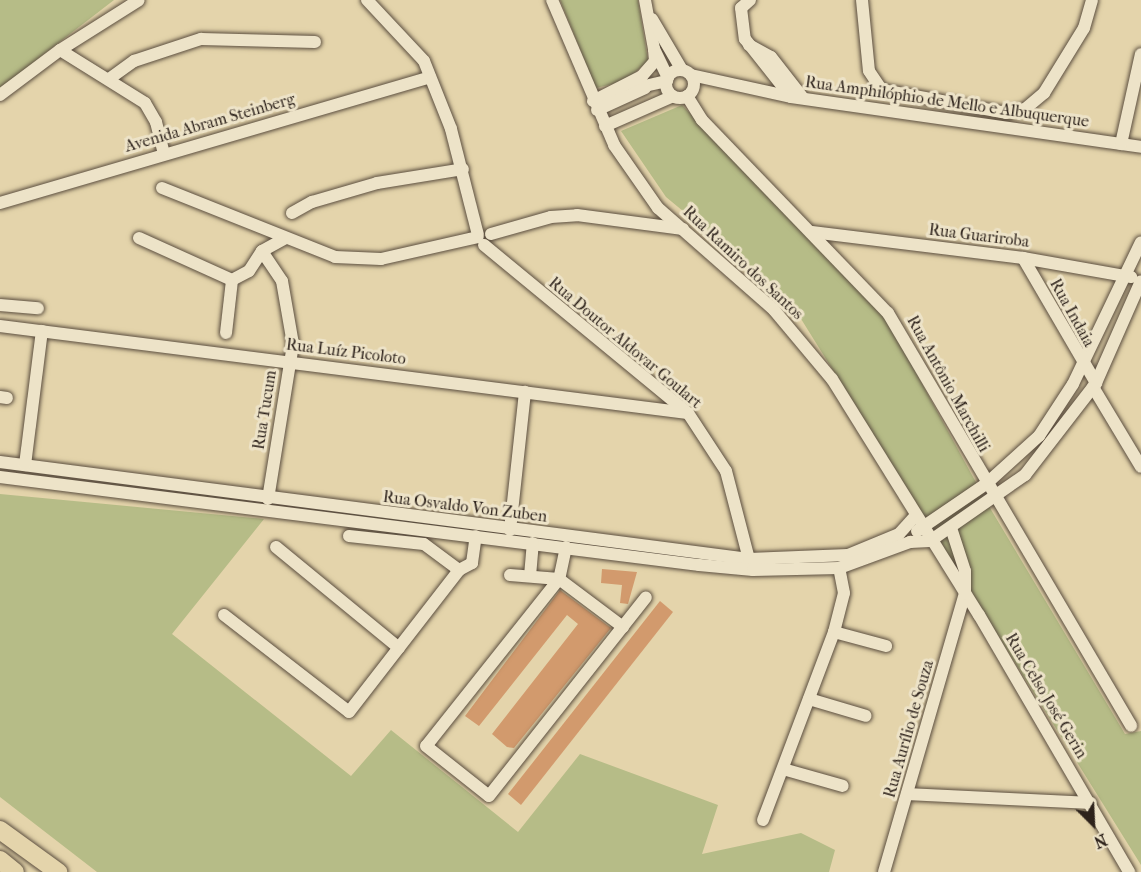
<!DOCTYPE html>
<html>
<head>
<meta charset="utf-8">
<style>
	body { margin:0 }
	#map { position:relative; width:1141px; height:872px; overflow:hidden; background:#e4d4ab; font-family:"IM FELL French Canon",serif }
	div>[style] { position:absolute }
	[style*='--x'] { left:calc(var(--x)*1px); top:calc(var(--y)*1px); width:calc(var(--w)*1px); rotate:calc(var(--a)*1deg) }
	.green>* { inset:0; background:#b6bc87 }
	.building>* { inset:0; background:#d29a6d }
	.roads { filter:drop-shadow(0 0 2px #5b4e3f) drop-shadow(0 0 2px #5b4e3f) }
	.minor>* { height:12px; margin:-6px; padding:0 6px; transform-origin:6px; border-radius:6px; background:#ede3c8 }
	.minor>.ring { margin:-6px; padding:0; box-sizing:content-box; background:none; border:12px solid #ede3c8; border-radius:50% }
	.highway>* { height:18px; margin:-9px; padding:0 9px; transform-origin:9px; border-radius:9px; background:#e4d4ab }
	span { translate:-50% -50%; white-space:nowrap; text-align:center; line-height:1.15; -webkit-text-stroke:6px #ede3c8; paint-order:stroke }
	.street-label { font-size:16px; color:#2d221b }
	.north { position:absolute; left:1063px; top:794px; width:60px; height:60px; -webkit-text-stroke:4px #ede3c8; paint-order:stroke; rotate:156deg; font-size:16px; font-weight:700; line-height:24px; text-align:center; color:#2d221b }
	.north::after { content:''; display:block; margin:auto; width:21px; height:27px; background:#2d221b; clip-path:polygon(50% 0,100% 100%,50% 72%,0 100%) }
</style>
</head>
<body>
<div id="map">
	<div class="green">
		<div style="clip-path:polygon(0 0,114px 0,0 88px)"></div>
		<div style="clip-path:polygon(560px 0,638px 0,648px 61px,625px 81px,596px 88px)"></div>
		<div style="clip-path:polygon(682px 105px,885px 316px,990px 508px,1125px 734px,1141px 731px,1141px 865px,788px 298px,666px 197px,621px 131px)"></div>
		<div style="clip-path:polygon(0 494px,264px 519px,172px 634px,351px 776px,391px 730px,518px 832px,580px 754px,718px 805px,702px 854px,801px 833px,835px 850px,829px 872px,97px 872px,0 797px)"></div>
	</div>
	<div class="building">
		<div style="clip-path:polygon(602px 569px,637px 572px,628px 604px,620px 603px,622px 585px,601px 583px)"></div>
		<div style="clip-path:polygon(560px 590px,611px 628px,514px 748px,507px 747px,492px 734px,578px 624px,567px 615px,479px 726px,465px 716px)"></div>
		<div style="clip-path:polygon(660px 601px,673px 612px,521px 805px,508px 794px)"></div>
	</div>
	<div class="roads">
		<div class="minor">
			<div style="--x:367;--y:0;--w:83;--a:46.9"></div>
			<div style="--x:424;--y:61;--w:73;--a:68.3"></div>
			<div style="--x:451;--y:129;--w:109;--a:75.7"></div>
			<div style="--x:552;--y:0;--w:158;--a:66.8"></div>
			<div style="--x:614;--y:145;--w:77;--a:55.1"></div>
			<div style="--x:658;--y:208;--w:154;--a:41.3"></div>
			<div style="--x:774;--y:310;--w:90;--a:50"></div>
			<div style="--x:832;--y:379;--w:278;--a:58.1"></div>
			<div style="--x:979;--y:615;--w:298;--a:59.7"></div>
			<div style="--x:645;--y:0;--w:50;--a:79.6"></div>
			<div style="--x:654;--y:49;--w:32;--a:64"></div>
			<div style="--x:750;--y:0;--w:12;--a:138"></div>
			<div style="--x:741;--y:8;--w:31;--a:83"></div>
			<div style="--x:745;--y:39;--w:74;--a:51.6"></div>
			<div style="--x:862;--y:0;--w:71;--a:84.4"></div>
			<div style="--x:869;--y:71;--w:23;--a:56"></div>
			<div style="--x:882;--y:90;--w:126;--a:10.5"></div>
			<div style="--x:1006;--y:113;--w:19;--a:-12"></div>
			<div style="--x:1025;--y:109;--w:25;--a:-40"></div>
			<div style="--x:1044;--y:93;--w:76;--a:-58.4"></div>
			<div style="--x:1084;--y:28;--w:29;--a:-74"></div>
			<div style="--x:652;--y:19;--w:59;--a:59.5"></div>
			<div style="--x:749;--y:45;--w:25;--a:29"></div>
			<div style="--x:771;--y:57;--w:52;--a:52"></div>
			<div style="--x:60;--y:50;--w:100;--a:31.9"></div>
			<div style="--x:145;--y:103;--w:22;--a:60"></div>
			<div style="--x:156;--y:122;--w:32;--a:76"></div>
			<div class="ring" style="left:666px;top:70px;width:16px;height:16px"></div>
			<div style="--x:691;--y:75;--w:102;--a:12.4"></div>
			<div style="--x:791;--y:97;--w:354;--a:8.1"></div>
			<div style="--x:109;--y:79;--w:31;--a:-36"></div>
			<div style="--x:134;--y:61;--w:71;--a:-18.2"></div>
			<div style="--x:201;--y:39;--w:114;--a:1.5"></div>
			<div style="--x:636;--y:88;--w:32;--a:-13"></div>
			<div style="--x:0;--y:95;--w:75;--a:-36.9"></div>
			<div style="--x:60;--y:50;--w:93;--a:-32.3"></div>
			<div style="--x:687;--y:96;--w:28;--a:58"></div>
			<div style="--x:702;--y:120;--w:268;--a:46.1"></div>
			<div style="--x:888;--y:313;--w:479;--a:59.5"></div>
			<div style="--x:593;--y:101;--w:55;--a:-27"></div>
			<div style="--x:642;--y:76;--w:20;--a:-49"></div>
			<div style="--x:655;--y:61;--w:12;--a:-95"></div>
			<div style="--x:597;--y:110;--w:53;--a:-24.6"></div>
			<div style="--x:605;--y:126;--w:74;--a:-23.8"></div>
			<div style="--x:1121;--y:144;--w:92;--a:-77.5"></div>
			<div style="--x:162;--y:188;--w:186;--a:21.7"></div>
			<div style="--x:335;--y:257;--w:46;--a:2.5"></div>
			<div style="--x:381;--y:259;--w:99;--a:-12.8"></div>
			<div style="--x:0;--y:203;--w:448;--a:-16.3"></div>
			<div style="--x:292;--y:213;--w:23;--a:-29"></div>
			<div style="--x:312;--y:202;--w:68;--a:-16.3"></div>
			<div style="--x:377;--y:183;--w:87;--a:-9.2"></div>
			<div style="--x:812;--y:232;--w:213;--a:7"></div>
			<div style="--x:1023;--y:258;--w:110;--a:10"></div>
			<div style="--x:491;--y:234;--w:62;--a:-15.8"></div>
			<div style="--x:551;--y:217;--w:26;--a:-4"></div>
			<div style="--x:577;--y:215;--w:107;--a:7.5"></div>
			<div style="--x:139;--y:238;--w:102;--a:24.3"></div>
			<div style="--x:232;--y:280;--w:19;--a:-28"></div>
			<div style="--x:249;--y:271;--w:24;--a:-57"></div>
			<div style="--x:484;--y:245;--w:264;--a:39.5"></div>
			<div style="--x:688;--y:413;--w:69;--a:56.8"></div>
			<div style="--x:726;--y:471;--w:91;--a:75.4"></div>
			<div style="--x:1023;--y:258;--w:145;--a:59.7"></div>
			<div style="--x:0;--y:305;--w:38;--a:5"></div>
			<div style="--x:0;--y:326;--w:693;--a:7.21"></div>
			<div style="--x:226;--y:333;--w:53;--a:-83.5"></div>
			<div style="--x:1093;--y:387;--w:93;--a:59"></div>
			<div style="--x:0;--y:397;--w:7;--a:8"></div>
			<div style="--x:0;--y:462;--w:755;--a:7.38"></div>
			<div style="--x:749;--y:559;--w:99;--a:-2.3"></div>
			<div style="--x:848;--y:555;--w:55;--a:-22.4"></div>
			<div style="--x:899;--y:534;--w:25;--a:-48"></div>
			<div style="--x:25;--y:465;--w:135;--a:-82.8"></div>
			<div style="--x:0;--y:477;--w:705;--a:7.18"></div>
			<div style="--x:699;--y:565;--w:54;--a:5.3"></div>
			<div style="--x:753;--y:570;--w:86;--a:-1.3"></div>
			<div style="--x:839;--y:568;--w:76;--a:-20.1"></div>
			<div style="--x:910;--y:542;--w:20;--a:-3"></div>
			<div style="--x:930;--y:541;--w:116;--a:-34.8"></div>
			<div style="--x:1025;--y:475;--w:116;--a:-52.3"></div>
			<div style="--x:1096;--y:383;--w:111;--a:-66.2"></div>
			<div style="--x:268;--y:499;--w:157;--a:-80.8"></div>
			<div style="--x:293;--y:344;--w:64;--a:-99.9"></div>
			<div style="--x:282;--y:281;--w:36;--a:-124"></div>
			<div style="--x:262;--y:251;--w:26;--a:-29"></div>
			<div style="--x:510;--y:530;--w:139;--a:-83.8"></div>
			<div style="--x:917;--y:531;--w:83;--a:-34.3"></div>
			<div style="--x:986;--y:484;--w:72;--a:-42.2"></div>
			<div style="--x:1039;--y:436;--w:62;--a:-56.8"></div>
			<div style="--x:1073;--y:384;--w:157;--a:-64.4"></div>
			<div style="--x:349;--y:536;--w:75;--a:6.1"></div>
			<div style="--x:424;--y:544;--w:44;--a:36.6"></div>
			<div style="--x:276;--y:547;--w:159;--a:39.4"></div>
			<div style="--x:566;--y:547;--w:33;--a:102"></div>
			<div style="--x:559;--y:579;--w:213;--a:128.5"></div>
			<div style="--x:426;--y:746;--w:80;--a:38.4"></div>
			<div style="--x:489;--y:796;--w:253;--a:-51.7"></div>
			<div style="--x:510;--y:575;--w:49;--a:4.7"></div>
			<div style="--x:559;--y:579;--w:80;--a:36.9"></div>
			<div style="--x:530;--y:576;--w:33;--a:-85"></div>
			<div style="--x:224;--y:615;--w:158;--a:37.8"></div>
			<div style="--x:349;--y:712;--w:180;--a:-52.2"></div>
			<div style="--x:459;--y:570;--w:15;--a:-28"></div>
			<div style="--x:472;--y:563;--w:27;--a:-82"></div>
			<div style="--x:834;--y:632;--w:54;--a:15.1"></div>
			<div style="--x:809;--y:699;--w:59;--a:16.6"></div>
			<div style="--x:783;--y:769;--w:62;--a:15.8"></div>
			<div style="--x:907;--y:794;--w:184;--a:2.8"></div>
			<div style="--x:763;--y:820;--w:201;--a:-69.3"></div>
			<div style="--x:834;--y:632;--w:40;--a:-75.6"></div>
			<div style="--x:844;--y:593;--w:25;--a:-101"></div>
			<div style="--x:884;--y:872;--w:290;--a:-73.8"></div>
			<div style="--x:965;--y:594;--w:23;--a:-90"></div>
			<div style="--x:965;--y:571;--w:45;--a:-108"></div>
		</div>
		<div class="highway">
			<div style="--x:0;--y:830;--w:72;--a:35.9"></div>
			<div style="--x:0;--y:860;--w:19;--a:39"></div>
		</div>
	</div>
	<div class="street-label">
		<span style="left:947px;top:102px;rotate:8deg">Rua Amphilóphio de Mello e Albuquerque</span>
		<span style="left:210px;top:123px;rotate:-16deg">Avenida Abram Steinberg</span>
		<span style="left:979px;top:236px;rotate:7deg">Rua Guariroba</span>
		<span style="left:743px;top:263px;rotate:43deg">Rua Ramiro dos Santos</span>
		<span style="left:1072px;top:313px;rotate:61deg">Rua Indaia</span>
		<span style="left:625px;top:343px;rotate:40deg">Rua Doutor Aldovar Goulart</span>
		<span style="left:346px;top:352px;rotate:7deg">Rua Luíz Picoloto</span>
		<span style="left:948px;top:384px;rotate:61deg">Rua Antônio Marchilli</span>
		<span style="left:265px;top:410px;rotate:-81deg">Rua Tucum</span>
		<span style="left:465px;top:507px;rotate:7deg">Rua Osvaldo Von Zuben</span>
		<span style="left:1046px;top:696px;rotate:59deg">Rua Celso José Gerin</span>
		<span style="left:909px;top:729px;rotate:-74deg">Rua Aurílio de Souza</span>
	</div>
	<div class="north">N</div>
</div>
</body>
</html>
